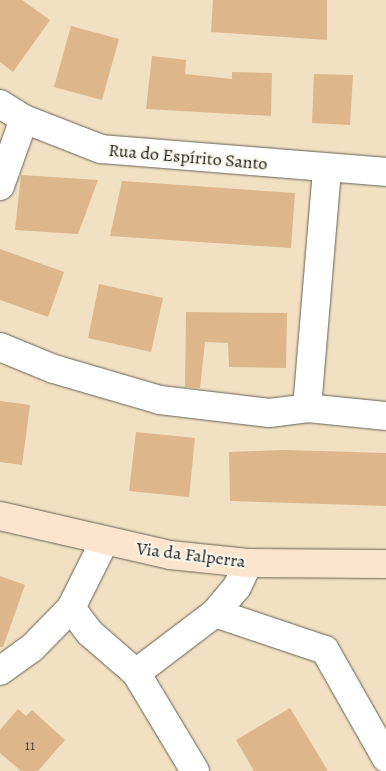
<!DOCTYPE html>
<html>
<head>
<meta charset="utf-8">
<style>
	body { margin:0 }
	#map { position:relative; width:386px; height:771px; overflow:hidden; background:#f1e0c2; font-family:Alegreya,serif }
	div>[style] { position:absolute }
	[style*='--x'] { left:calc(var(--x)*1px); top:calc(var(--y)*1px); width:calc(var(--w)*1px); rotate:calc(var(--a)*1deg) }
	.building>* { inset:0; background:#ddb68b }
	.roads { filter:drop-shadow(0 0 1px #676156) drop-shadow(0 0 1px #676156) }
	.minor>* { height:28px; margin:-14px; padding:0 14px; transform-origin:14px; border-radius:14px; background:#fff }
	.secondary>* { height:28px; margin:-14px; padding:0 14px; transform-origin:14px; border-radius:14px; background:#fbe5cf }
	span { translate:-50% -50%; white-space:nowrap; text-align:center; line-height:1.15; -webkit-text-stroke:4px #fbf7ec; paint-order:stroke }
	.number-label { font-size:15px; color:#4c4238 }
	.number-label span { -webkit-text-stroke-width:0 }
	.street-label { font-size:18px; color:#1c1c1c }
</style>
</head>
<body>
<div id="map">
	<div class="building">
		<div style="clip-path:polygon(0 0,22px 0,50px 20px,13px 72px,0 62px)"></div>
		<div style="clip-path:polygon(213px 0,327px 0,327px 40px,211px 32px)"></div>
		<div style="clip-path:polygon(71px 26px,119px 39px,102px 100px,54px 87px)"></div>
		<div style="clip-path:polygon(152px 56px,186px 60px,185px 74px,232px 79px,232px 72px,272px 73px,271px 116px,146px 109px)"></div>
		<div style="clip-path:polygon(314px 74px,353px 75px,350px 125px,312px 123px)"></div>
		<div style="clip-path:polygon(21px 175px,98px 180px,78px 234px,15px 230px)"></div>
		<div style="clip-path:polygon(122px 181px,295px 193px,291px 248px,110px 236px)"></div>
		<div style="clip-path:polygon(0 249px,64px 272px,48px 317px,0 300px)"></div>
		<div style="clip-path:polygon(99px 284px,163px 298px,151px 352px,88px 338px)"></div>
		<div style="clip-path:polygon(186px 312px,287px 313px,286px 368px,229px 367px,228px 343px,205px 342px,200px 388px,185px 387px)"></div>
		<div style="clip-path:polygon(0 401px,30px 405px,22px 465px,0 462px)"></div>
		<div style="clip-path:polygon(136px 432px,195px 438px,189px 497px,129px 491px)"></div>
		<div style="clip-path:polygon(286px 450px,386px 453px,386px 506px,230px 501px,229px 452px)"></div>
		<div style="clip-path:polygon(0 576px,25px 585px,3px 647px,0 647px)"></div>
		<div style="clip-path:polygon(290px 708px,328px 771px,254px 771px,236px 740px)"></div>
		<div style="clip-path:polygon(18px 709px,26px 716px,32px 710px,65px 740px,38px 771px,21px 771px,0 753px,0 730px)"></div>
	</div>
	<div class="roads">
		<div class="minor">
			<div style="--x:0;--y:104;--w:28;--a:32"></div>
			<div style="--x:24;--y:119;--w:83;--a:21.3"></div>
			<div style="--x:101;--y:149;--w:286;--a:4.6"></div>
			<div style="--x:0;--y:186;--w:71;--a:-70.3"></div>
			<div style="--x:0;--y:347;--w:58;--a:22.2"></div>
			<div style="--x:54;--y:369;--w:110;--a:16.3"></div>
			<div style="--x:160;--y:400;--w:110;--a:6.8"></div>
			<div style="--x:269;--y:413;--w:38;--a:-7"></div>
			<div style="--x:307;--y:408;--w:239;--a:-85.2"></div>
			<div style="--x:307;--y:408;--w:79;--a:5.8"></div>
			<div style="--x:104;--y:542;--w:74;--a:116.6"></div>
			<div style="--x:71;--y:608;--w:31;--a:53"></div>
			<div style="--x:90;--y:633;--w:61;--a:41"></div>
			<div style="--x:215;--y:613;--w:116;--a:18.6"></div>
			<div style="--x:325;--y:650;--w:124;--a:60.5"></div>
			<div style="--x:0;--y:671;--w:39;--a:-36"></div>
			<div style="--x:32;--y:648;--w:56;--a:-45.7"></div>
			<div style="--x:195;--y:771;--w:114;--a:-121"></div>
			<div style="--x:136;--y:673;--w:99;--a:-37.2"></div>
			<div style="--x:215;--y:613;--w:34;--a:-50"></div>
			<div style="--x:237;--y:587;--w:26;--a:-65"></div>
		</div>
		<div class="secondary">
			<div style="--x:0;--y:516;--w:174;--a:12.9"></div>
			<div style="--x:170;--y:555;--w:78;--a:5.9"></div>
			<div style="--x:248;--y:563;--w:138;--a:0.4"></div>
		</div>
	</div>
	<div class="number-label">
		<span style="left:30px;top:746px">11</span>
	</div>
	<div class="street-label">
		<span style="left:188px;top:157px;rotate:5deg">Rua do Espírito Santo</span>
		<span style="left:191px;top:555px;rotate:7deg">Via da Falperra</span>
	</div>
</div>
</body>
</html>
